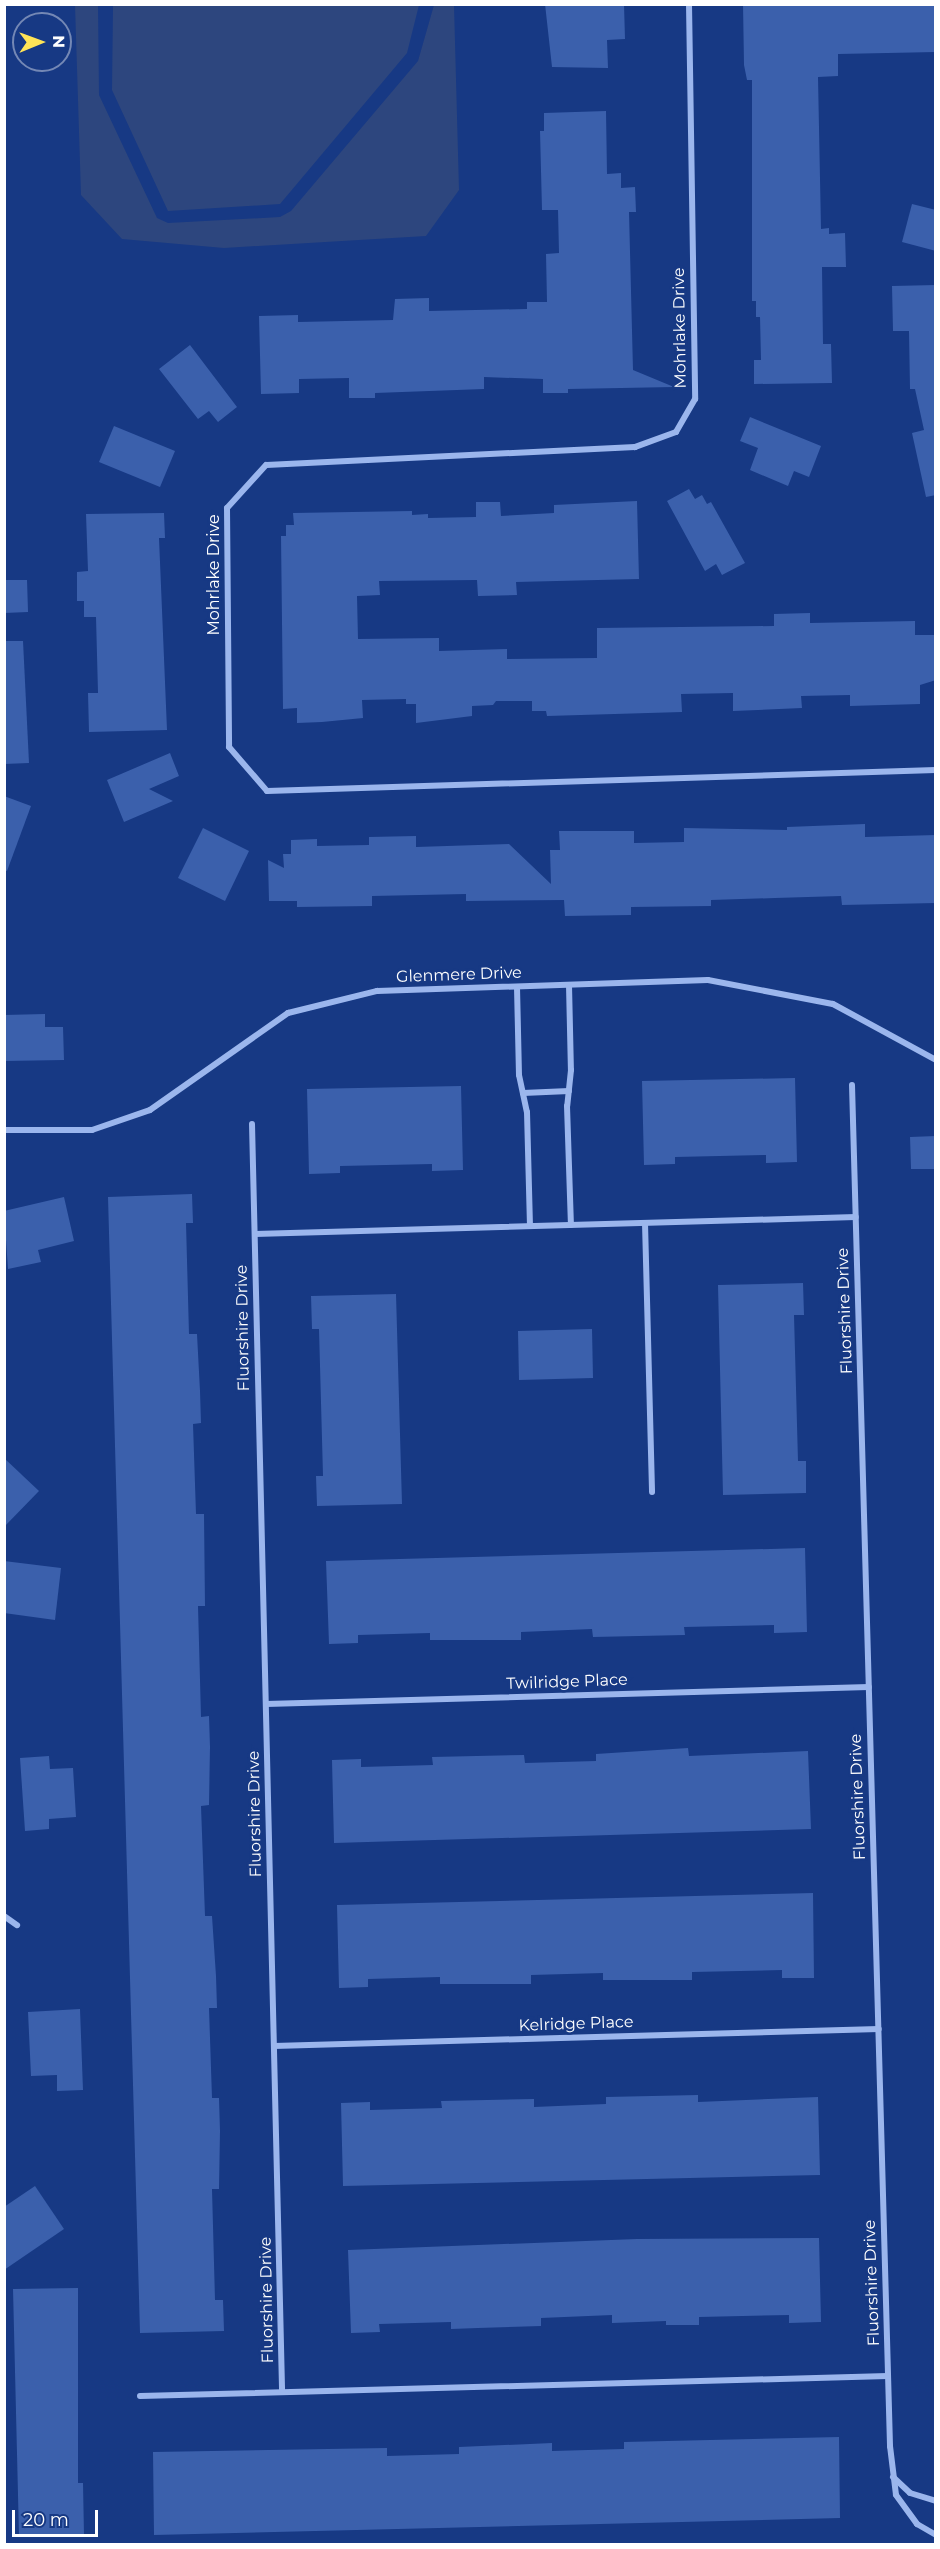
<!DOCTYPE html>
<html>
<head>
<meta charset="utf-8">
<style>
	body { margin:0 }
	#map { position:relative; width:940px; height:2549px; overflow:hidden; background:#173984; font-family:Montserrat,sans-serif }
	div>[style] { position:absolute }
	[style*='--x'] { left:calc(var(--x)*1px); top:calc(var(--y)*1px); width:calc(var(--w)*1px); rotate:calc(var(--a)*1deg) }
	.water>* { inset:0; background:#2d467e }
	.building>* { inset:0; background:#3b60ac }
	.street>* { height:6px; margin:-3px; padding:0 3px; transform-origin:3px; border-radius:3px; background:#9bb6ed }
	span { translate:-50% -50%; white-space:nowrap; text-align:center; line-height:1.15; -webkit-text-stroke:5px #173984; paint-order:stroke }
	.street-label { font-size:16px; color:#fff }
	.frame { position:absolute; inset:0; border:6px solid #fff; pointer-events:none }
	.north { position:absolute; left:12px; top:12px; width:60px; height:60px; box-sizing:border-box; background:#173984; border:2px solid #7488b5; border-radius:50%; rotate:89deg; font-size:16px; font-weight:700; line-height:24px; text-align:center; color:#fff }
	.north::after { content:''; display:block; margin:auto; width:21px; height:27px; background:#ffe457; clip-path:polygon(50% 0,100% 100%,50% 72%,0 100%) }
	.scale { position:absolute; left:12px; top:2510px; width:86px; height:27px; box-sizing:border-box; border:3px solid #fff; border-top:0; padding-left:8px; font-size:18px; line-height:21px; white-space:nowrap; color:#fff; -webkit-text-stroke:4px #173984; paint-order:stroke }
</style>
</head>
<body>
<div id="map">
	<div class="water">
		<div style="clip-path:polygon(75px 5px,98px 5px,99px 95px,157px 218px,168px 223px,280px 217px,291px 211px,418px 61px,434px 5px,454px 5px,459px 190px,426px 236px,224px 248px,122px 239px,81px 195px)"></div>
		<div style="clip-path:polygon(113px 5px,113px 4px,419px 5px,407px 53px,280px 204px,168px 211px,112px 90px)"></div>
	</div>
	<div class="building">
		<div style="clip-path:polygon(545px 4px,624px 4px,625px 39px,607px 40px,608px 68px,552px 67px)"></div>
		<div style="clip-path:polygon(743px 4px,936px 4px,936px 52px,838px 54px,838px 76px,818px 77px,821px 229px,829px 228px,829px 234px,845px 233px,846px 267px,822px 267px,823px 344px,831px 344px,832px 383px,754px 384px,754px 360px,761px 360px,760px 317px,756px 317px,756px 301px,752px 301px,752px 80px,747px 80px,744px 65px)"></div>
		<div style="clip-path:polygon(606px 111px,607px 174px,621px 173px,621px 188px,635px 187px,636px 212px,629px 212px,633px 370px,674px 387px,568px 389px,568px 393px,543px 393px,543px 379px,484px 377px,484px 389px,375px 393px,375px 398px,349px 398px,349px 378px,299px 379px,299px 393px,261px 394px,259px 316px,298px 315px,298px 322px,393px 320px,395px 299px,429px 298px,429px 311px,527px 309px,527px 302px,547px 302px,546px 254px,559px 253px,558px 210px,542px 210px,540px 131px,544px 131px,544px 113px)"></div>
		<div style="clip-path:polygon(912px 204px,936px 210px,936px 251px,902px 242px)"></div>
		<div style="clip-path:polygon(936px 285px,936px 495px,926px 497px,912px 433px,924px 430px,915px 389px,910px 389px,909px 331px,893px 331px,892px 286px)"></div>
		<div style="clip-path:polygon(190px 345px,237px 407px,218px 422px,209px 411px,198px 419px,159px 369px)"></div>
		<div style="clip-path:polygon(750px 417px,821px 446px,809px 477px,794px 471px,788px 486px,750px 470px,758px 448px,740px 441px)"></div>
		<div style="clip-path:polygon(114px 426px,175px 451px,160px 487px,99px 462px)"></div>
		<div style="clip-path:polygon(689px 489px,695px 499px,702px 495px,707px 504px,711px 502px,745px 563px,722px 575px,716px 564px,705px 571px,667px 501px)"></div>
		<div style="clip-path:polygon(637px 501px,639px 579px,516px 582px,517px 595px,478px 596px,477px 580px,379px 581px,380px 595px,357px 596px,358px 639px,439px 638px,439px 651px,507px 649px,507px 659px,597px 658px,597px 628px,774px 626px,774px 614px,810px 613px,810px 623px,915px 621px,915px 635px,936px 635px,936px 680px,920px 685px,920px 704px,850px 706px,850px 695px,801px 696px,802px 708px,733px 711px,733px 693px,681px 694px,682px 712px,547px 716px,546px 711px,532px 711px,532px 701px,496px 701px,493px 705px,472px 706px,472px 716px,416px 723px,416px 704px,406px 704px,406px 699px,362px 700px,363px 718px,322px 722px,297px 723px,297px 708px,283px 709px,281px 536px,286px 536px,286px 525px,294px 525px,293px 513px,412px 511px,412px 515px,428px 514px,428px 518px,476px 517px,476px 502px,500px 502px,501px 516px,554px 513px,554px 505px)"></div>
		<div style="clip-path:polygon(164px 513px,165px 538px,159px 538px,167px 730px,89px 732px,88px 693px,98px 693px,96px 617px,84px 617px,84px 601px,77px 601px,77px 572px,88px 571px,86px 514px)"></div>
		<div style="clip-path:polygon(4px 580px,27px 580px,28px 612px,4px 613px)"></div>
		<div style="clip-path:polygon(4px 641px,23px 641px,29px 763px,4px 764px)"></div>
		<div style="clip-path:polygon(170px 753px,179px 776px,149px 789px,173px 801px,124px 822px,107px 780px)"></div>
		<div style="clip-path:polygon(4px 796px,31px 806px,7px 871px,4px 870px)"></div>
		<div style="clip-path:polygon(865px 824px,865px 837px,936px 835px,936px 903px,842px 905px,841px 896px,775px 898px,711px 900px,711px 906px,631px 907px,631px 915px,565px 916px,564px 900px,466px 901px,466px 894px,372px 896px,372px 906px,297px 907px,297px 901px,269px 901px,268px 860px,284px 868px,283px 854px,291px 854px,291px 840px,317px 839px,317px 846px,369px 845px,369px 837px,416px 836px,416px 847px,509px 844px,551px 884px,550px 850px,560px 850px,559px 831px,634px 831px,634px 843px,684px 842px,684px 828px,787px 830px,787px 827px)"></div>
		<div style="clip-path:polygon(203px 828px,249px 851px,225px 901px,178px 878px)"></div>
		<div style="clip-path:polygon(45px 1014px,45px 1027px,63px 1027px,64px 1060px,4px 1061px,4px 1015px)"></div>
		<div style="clip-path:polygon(795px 1078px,797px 1162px,766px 1163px,766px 1155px,675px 1157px,675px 1164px,644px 1165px,642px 1081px)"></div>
		<div style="clip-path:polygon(461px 1086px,463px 1170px,432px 1171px,432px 1164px,340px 1166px,340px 1173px,309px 1174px,307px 1089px)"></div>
		<div style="clip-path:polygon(936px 1136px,936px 1169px,911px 1169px,910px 1137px)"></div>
		<div style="clip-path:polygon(192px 1194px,193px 1223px,186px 1223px,189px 1334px,197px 1334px,200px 1391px,201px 1423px,193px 1424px,196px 1514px,204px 1514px,205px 1606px,198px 1606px,201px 1717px,209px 1716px,210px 1747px,209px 1805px,201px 1806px,205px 1916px,212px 1916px,216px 1976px,217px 2008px,209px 2008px,212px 2098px,219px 2098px,220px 2131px,219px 2189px,212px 2189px,215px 2300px,223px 2300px,224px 2331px,140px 2333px,108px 1197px)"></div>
		<div style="clip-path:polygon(64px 1197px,74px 1241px,38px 1250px,41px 1262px,8px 1269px,4px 1211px)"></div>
		<div style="clip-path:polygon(803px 1283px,804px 1315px,794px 1315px,798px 1461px,806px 1461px,806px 1493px,723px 1495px,718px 1285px)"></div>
		<div style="clip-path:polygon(396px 1294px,402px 1504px,317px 1506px,316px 1476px,323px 1476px,319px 1329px,312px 1329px,311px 1296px)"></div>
		<div style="clip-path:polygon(592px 1329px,593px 1378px,519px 1380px,518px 1331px)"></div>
		<div style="clip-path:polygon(4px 1458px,39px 1491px,4px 1527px)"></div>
		<div style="clip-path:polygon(805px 1548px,807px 1632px,774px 1633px,774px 1625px,684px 1627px,685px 1635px,593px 1637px,592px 1629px,521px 1632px,521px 1640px,430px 1640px,430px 1633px,358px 1635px,358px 1643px,329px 1644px,326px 1561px)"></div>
		<div style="clip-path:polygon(4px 1561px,61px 1568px,55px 1620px,4px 1613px)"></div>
		<div style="clip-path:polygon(688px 1748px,689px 1756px,808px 1751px,811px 1829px,334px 1843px,332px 1760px,361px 1759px,361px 1767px,433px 1765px,432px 1757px,524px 1755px,525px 1763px,596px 1761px,596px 1754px)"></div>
		<div style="clip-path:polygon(49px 1756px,50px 1769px,73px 1768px,76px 1817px,49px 1819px,49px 1829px,25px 1831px,20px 1758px)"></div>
		<div style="clip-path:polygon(813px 1893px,814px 1978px,782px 1978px,782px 1970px,692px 1972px,692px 1980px,603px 1980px,603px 1973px,531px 1975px,531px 1984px,440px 1984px,440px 1977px,368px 1979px,368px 1987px,339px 1988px,337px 1905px)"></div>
		<div style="clip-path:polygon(80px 2009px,83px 2090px,57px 2091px,57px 2075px,31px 2076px,28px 2012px)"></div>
		<div style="clip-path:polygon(698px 2095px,698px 2102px,818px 2097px,820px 2175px,343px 2186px,341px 2103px,370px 2102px,370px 2110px,442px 2108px,441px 2101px,534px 2099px,534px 2107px,606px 2104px,606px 2097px)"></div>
		<div style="clip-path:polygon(35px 2186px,64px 2229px,4px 2270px,4px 2207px)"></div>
		<div style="clip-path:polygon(819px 2238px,821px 2322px,789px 2323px,789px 2315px,699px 2317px,699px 2325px,666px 2325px,666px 2321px,612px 2323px,612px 2315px,541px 2318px,541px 2326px,478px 2328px,451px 2329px,451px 2322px,379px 2324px,380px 2332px,351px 2333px,348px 2250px,637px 2239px)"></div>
		<div style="clip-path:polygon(78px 2288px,78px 2483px,83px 2483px,84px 2535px,19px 2536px,13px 2289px)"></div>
		<div style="clip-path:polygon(839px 2437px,840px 2518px,154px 2535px,153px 2452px,387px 2448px,387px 2456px,459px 2454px,459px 2447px,552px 2443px,552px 2451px,624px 2449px,624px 2442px)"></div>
	</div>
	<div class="street">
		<div style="--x:689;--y:4;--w:395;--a:89.1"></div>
		<div style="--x:695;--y:399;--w:38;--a:120"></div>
		<div style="--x:676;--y:432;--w:44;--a:159.9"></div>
		<div style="--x:635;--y:447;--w:369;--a:177.2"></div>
		<div style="--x:266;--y:465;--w:58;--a:132.2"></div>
		<div style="--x:227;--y:508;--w:239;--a:89.5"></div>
		<div style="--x:229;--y:747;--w:58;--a:49.2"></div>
		<div style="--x:267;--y:791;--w:669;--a:-1.8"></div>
		<div style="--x:569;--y:985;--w:85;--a:88.7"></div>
		<div style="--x:571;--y:1070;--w:36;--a:96"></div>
		<div style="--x:567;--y:1106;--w:119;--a:88.1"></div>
		<div style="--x:517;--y:987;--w:88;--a:88.7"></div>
		<div style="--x:519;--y:1075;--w:38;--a:78"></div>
		<div style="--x:527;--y:1112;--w:114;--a:88.5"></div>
		<div style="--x:852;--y:1085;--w:1362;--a:88.4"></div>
		<div style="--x:890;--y:2446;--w:49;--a:83"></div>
		<div style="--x:896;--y:2495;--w:36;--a:54"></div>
		<div style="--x:917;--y:2524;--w:22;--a:30"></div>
		<div style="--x:523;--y:1093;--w:46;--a:-2.5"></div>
		<div style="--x:252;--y:1124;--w:1268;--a:88.64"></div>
		<div style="--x:4;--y:1130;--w:88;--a:0"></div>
		<div style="--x:92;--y:1130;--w:61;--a:-19"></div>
		<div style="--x:150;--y:1110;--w:169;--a:-35.1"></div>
		<div style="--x:288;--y:1013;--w:92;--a:-13.9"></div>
		<div style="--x:377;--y:991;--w:331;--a:-1.9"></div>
		<div style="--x:708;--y:980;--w:127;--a:10.9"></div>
		<div style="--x:833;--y:1004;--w:117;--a:28.5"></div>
		<div style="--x:645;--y:1223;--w:269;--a:88.5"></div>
		<div style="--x:255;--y:1234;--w:601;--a:-1.62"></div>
		<div style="--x:266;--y:1704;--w:603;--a:-1.61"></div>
		<div style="--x:4;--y:1916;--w:16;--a:35"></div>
		<div style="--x:274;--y:2046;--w:605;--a:-1.61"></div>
		<div style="--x:140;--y:2396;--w:748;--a:-1.53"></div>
		<div style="--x:893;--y:2477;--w:23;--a:43"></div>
		<div style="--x:910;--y:2493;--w:27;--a:17"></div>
	</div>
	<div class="street-label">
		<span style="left:680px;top:328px;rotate:-91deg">Mohrlake Drive</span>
		<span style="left:214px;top:575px;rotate:-90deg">Mohrlake Drive</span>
		<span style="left:459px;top:975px;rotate:-2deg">Glenmere Drive</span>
		<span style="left:845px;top:1311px;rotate:-92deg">Fluorshire Drive</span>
		<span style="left:243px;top:1328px;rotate:-91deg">Fluorshire Drive</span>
		<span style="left:567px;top:1682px;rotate:-2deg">Twilridge Place</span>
		<span style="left:858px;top:1797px;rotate:-92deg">Fluorshire Drive</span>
		<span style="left:255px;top:1814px;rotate:-91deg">Fluorshire Drive</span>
		<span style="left:576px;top:2024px;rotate:-2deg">Kelridge Place</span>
		<span style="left:872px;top:2283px;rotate:-92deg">Fluorshire Drive</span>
		<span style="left:267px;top:2300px;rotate:-91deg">Fluorshire Drive</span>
	</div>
	<div class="frame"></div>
	<div class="north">N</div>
	<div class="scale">20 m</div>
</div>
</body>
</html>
